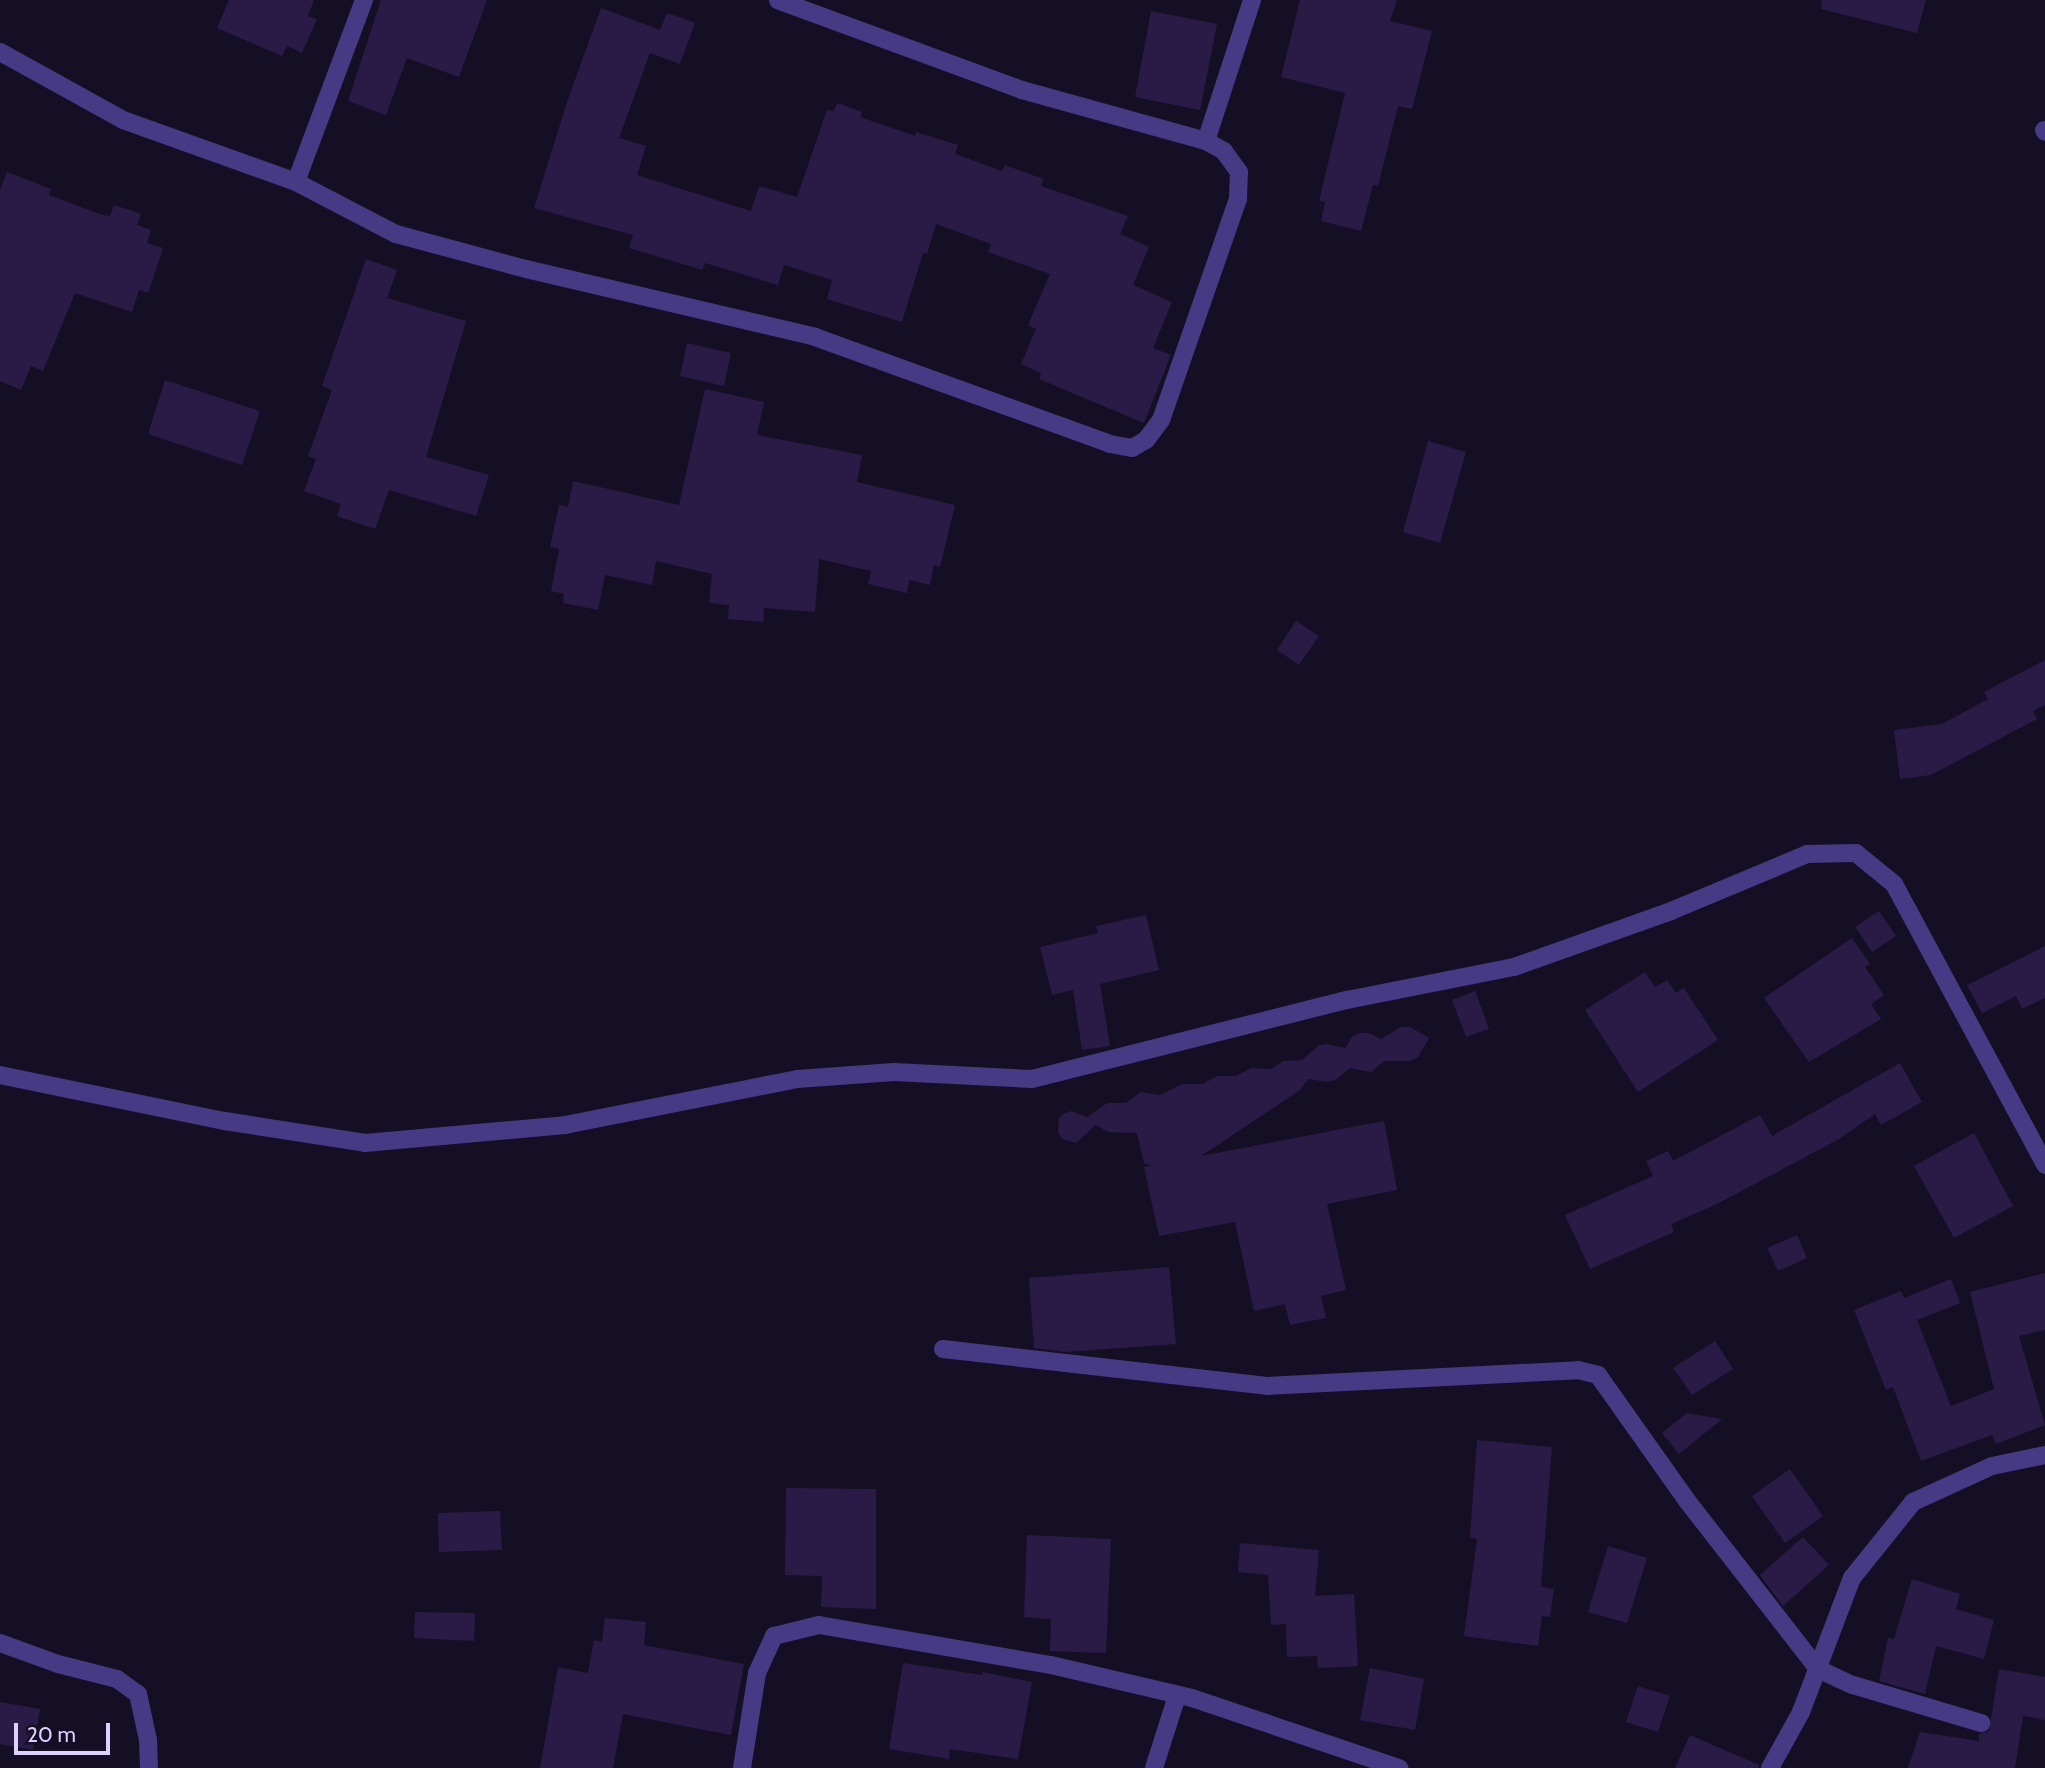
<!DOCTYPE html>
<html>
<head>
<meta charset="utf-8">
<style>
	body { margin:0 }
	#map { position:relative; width:2045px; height:1768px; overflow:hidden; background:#150f25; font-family:Cabin,sans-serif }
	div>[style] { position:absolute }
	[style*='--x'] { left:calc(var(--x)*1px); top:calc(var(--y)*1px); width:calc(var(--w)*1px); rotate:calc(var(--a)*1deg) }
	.building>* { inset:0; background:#291b46 }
	.minor>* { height:18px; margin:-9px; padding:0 9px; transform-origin:9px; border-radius:9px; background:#473a84 }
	span { translate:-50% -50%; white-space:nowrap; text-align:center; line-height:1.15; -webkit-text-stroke:5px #150f25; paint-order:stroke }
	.scale { position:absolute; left:14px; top:1723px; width:96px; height:32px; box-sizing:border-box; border:4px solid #ddd2ff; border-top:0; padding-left:9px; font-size:21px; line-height:24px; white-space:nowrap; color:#ddd2ff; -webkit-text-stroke:5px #150f25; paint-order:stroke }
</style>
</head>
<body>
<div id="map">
	<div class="building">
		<div style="clip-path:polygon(229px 0,314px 0,308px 16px,317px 19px,302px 53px,287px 46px,282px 56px,217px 28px)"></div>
		<div style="clip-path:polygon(381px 0,487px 0,459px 77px,407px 58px,386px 115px,348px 101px)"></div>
		<div style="clip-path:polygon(1300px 0,1397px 0,1390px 21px,1432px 31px,1412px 109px,1398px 106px,1378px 186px,1373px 185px,1361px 231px,1321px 221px,1325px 202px,1319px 201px,1345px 93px,1281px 77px)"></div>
		<div style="clip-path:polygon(1822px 0,1926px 0,1917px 33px,1821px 9px)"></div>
		<div style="clip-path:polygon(601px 8px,660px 30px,667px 13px,695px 23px,680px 64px,650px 53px,619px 138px,646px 146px,637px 175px,751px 211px,759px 186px,797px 197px,827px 110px,834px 111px,837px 103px,862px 112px,860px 117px,915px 136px,916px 132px,958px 145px,955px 154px,1002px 171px,1005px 165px,1043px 179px,1041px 186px,1128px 216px,1120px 234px,1149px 247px,1133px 285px,1172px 302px,1153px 348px,1171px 355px,1144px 423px,1039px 379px,1041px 373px,1021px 364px,1036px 329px,1028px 325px,1050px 274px,988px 252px,991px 244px,936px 224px,927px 254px,923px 253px,902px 322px,827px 299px,832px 280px,784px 265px,778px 285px,705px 263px,702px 270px,629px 248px,633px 235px,534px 208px,567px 102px)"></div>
		<div style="clip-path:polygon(1151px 11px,1217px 24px,1200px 110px,1135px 97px)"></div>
		<div style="clip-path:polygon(7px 172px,51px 189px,49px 195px,102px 215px,110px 216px,114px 205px,141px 214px,137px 225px,151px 230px,147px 243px,163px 248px,148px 293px,139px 290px,132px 312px,75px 293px,43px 371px,31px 366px,21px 390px,0 381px,0 190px)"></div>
		<div style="clip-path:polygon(366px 259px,397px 270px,387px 298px,466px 321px,426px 457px,489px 475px,476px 516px,389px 490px,375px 529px,337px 516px,341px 504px,304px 491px,316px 459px,308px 456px,332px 390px,322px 386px)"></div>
		<div style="clip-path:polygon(687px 343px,731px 353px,724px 386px,680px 376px)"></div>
		<div style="clip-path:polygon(165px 380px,260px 411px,242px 465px,148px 434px)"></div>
		<div style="clip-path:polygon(705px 389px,764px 402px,757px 435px,862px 455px,857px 482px,955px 505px,940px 567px,934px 565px,930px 585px,909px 580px,907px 593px,868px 584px,871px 571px,819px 559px,815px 612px,764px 608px,763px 622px,728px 619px,729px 605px,709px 603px,712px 574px,656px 561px,652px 585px,605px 575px,598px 610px,563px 603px,564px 594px,551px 591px,559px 549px,550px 547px,559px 505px,568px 507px,573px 481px,679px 505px)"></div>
		<div style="clip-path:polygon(1428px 441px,1466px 452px,1440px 543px,1403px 532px)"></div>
		<div style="clip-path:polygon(1296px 621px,1319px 636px,1299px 665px,1277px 650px)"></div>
		<div style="clip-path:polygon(2045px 660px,2045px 705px,2033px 711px,2037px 719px,1931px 775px,1900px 779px,1894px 730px,1942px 724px,1988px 699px,1984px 692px)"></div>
		<div style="clip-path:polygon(1879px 911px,1896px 936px,1872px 952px,1855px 927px)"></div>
		<div style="clip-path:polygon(1146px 915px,1159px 970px,1100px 984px,1110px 1046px,1082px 1050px,1073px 990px,1052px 995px,1040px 947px,1098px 933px,1096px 926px)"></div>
		<div style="clip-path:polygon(1852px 938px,1870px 964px,1865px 967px,1884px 995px,1871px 1004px,1881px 1019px,1809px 1062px,1764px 998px)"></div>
		<div style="clip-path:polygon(2045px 946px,2045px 998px,2022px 1009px,2016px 996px,1982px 1013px,1967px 985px)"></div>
		<div style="clip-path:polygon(1645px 972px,1655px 987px,1667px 980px,1676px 993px,1684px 988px,1718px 1040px,1638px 1092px,1585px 1010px)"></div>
		<div style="clip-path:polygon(1475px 991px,1489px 1029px,1466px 1037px,1452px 1000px)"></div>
		<div style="clip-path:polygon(1401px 1027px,1410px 1027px,1429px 1038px,1418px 1057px,1410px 1061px,1384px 1061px,1371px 1072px,1350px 1068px,1335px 1080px,1327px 1082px,1308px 1079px,1300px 1090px,1201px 1156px,1384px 1121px,1397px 1190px,1327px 1204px,1346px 1290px,1321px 1296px,1326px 1318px,1290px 1325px,1285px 1304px,1254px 1311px,1235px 1222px,1159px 1236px,1144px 1167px,1152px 1166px,1144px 1163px,1137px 1133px,1109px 1132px,1095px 1125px,1076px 1143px,1063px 1139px,1058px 1133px,1059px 1118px,1065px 1113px,1072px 1111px,1087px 1117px,1107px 1103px,1126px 1103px,1141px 1092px,1160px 1095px,1182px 1084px,1203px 1084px,1217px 1076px,1236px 1076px,1251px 1068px,1271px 1069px,1283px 1061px,1302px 1060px,1318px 1046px,1326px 1044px,1345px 1048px,1352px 1037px,1360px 1033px,1369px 1033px,1381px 1039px)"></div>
		<div style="clip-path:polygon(1900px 1063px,1922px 1102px,1881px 1125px,1875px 1114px,1839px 1139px,1715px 1205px,1671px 1224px,1674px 1232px,1590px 1269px,1565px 1215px,1653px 1176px,1646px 1161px,1668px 1151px,1673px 1161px,1760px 1115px,1772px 1136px)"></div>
		<div style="clip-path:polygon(1974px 1133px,2013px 1206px,1954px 1238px,1914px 1166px)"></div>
		<div style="clip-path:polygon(1797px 1235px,1807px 1258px,1778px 1271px,1767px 1248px)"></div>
		<div style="clip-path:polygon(1169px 1267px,1176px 1344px,1065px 1352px,1034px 1348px,1029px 1278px)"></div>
		<div style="clip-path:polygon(2045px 1273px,2045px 1330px,2019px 1336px,2045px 1425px,1996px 1444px,1992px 1435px,1921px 1461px,1893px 1387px,1886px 1390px,1854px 1310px,1901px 1291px,1904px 1298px,1951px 1279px,1960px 1303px,1917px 1320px,1951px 1406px,1994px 1389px,1970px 1292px)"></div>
		<div style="clip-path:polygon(1715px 1341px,1733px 1369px,1692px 1395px,1673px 1368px)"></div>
		<div style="clip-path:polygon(1687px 1413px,1722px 1419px,1679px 1454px,1662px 1433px)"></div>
		<div style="clip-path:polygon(1477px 1440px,1552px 1447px,1541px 1587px,1554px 1589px,1550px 1617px,1542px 1616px,1538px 1646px,1464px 1636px,1477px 1539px,1470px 1538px)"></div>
		<div style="clip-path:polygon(1790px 1469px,1823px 1516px,1785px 1543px,1752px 1496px)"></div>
		<div style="clip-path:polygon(786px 1488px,876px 1489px,876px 1609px,821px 1607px,822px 1576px,785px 1575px)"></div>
		<div style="clip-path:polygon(500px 1511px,502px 1550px,439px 1552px,438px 1513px)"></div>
		<div style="clip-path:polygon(1027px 1535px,1111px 1539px,1106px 1653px,1050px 1651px,1051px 1619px,1024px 1617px)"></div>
		<div style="clip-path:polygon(1803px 1537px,1829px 1565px,1783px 1606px,1760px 1575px)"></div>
		<div style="clip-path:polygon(1240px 1543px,1319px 1550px,1315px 1596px,1354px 1594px,1358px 1666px,1318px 1668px,1317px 1656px,1287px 1657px,1286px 1624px,1271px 1625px,1268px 1575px,1238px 1572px)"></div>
		<div style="clip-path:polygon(1608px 1546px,1647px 1558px,1627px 1623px,1588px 1612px)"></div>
		<div style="clip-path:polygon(1912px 1579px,1960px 1594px,1956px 1609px,1994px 1620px,1984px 1659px,1936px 1646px,1925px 1694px,1879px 1681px,1888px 1638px,1894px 1639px)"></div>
		<div style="clip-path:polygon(415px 1612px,475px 1613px,474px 1641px,414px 1638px)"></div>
		<div style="clip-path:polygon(605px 1618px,646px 1622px,644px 1645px,744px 1664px,731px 1735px,623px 1714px,613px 1768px,540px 1768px,558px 1667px,588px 1673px,594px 1640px,602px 1642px)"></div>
		<div style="clip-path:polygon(903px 1663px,982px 1675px,983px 1672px,1032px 1682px,1018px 1759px,950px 1749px,949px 1759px,889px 1749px)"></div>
		<div style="clip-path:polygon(1370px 1668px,1424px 1679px,1415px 1730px,1360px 1720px)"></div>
		<div style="clip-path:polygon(1999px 1669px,2045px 1677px,2045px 1720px,2023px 1716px,2015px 1768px,1908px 1768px,1920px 1732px,1979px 1741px,1979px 1734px,1989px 1731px)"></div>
		<div style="clip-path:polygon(1638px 1686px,1670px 1696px,1658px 1732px,1626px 1722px)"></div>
		<div style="clip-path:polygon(0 1702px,40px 1709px,33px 1750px,0 1744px)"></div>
		<div style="clip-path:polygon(1690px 1735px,1759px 1765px,1759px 1768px,1675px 1768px)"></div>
	</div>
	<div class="minor">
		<div style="--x:364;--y:0;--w:194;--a:110.5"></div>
		<div style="--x:296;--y:182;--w:113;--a:27.5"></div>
		<div style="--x:396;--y:234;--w:135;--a:15.1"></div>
		<div style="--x:526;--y:269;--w:297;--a:13.2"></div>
		<div style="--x:815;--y:337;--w:314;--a:19.9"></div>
		<div style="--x:1110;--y:444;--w:22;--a:10"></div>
		<div style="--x:1132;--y:448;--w:16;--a:-30"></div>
		<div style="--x:1146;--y:440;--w:25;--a:-53"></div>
		<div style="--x:1161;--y:420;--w:234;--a:-70.8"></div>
		<div style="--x:1238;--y:199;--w:27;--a:-88"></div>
		<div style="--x:1239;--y:172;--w:26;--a:-126"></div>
		<div style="--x:1224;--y:151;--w:21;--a:-151"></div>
		<div style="--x:1206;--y:141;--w:191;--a:-164.5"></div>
		<div style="--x:1022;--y:90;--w:260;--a:-159.8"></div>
		<div style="--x:0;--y:52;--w:141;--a:28.9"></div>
		<div style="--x:123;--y:120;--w:184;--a:19.7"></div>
		<div style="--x:2044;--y:130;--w:2;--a:63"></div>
		<div style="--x:1206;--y:141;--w:148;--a:-71.9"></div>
		<div style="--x:0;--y:1075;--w:230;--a:11.6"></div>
		<div style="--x:225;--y:1121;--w:142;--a:8.9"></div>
		<div style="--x:365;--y:1143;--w:201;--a:-5.1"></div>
		<div style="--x:565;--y:1125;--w:237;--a:-11.2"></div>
		<div style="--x:797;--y:1079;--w:97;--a:-4.1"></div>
		<div style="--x:894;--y:1072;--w:138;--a:2.9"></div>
		<div style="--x:1032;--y:1079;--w:325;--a:-14.1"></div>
		<div style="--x:1347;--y:1000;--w:170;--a:-11.2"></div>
		<div style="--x:1514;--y:967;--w:167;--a:-19.6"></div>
		<div style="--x:1671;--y:911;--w:147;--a:-22.7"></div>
		<div style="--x:1807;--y:854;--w:49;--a:-1.2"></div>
		<div style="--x:1856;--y:853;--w:49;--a:39.2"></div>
		<div style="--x:1894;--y:884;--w:319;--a:61.7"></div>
		<div style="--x:943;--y:1349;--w:326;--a:6.5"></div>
		<div style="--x:1267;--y:1386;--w:311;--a:-2.9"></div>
		<div style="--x:1578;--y:1370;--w:21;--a:14"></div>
		<div style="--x:1598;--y:1375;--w:156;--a:54.7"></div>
		<div style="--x:1688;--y:1502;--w:212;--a:52.1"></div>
		<div style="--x:1818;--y:1669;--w:38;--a:25"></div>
		<div style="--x:1853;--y:1685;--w:134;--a:16.5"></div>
		<div style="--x:0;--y:1643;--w:62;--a:19.9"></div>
		<div style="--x:58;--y:1664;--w:61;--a:14.3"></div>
		<div style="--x:117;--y:1679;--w:26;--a:36"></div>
		<div style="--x:138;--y:1694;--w:47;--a:77.7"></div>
		<div style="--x:148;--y:1740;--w:28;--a:88"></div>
		<div style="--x:742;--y:1768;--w:96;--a:-81"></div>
		<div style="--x:757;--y:1673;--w:41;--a:-65.3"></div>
		<div style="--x:774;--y:1636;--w:46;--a:-13.7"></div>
		<div style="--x:819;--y:1625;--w:235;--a:9.8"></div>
		<div style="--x:1051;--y:1665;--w:145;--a:13.2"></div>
		<div style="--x:1192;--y:1698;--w:219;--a:18.7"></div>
		<div style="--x:1154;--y:1768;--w:76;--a:-72.3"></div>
		<div style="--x:1770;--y:1768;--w:64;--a:-61"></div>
		<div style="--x:1801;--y:1712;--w:143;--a:-69.2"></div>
		<div style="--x:1852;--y:1578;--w:97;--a:-51.2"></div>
		<div style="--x:1913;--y:1502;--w:87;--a:-24.5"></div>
		<div style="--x:1992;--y:1466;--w:54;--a:-11.7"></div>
	</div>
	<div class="scale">20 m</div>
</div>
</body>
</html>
